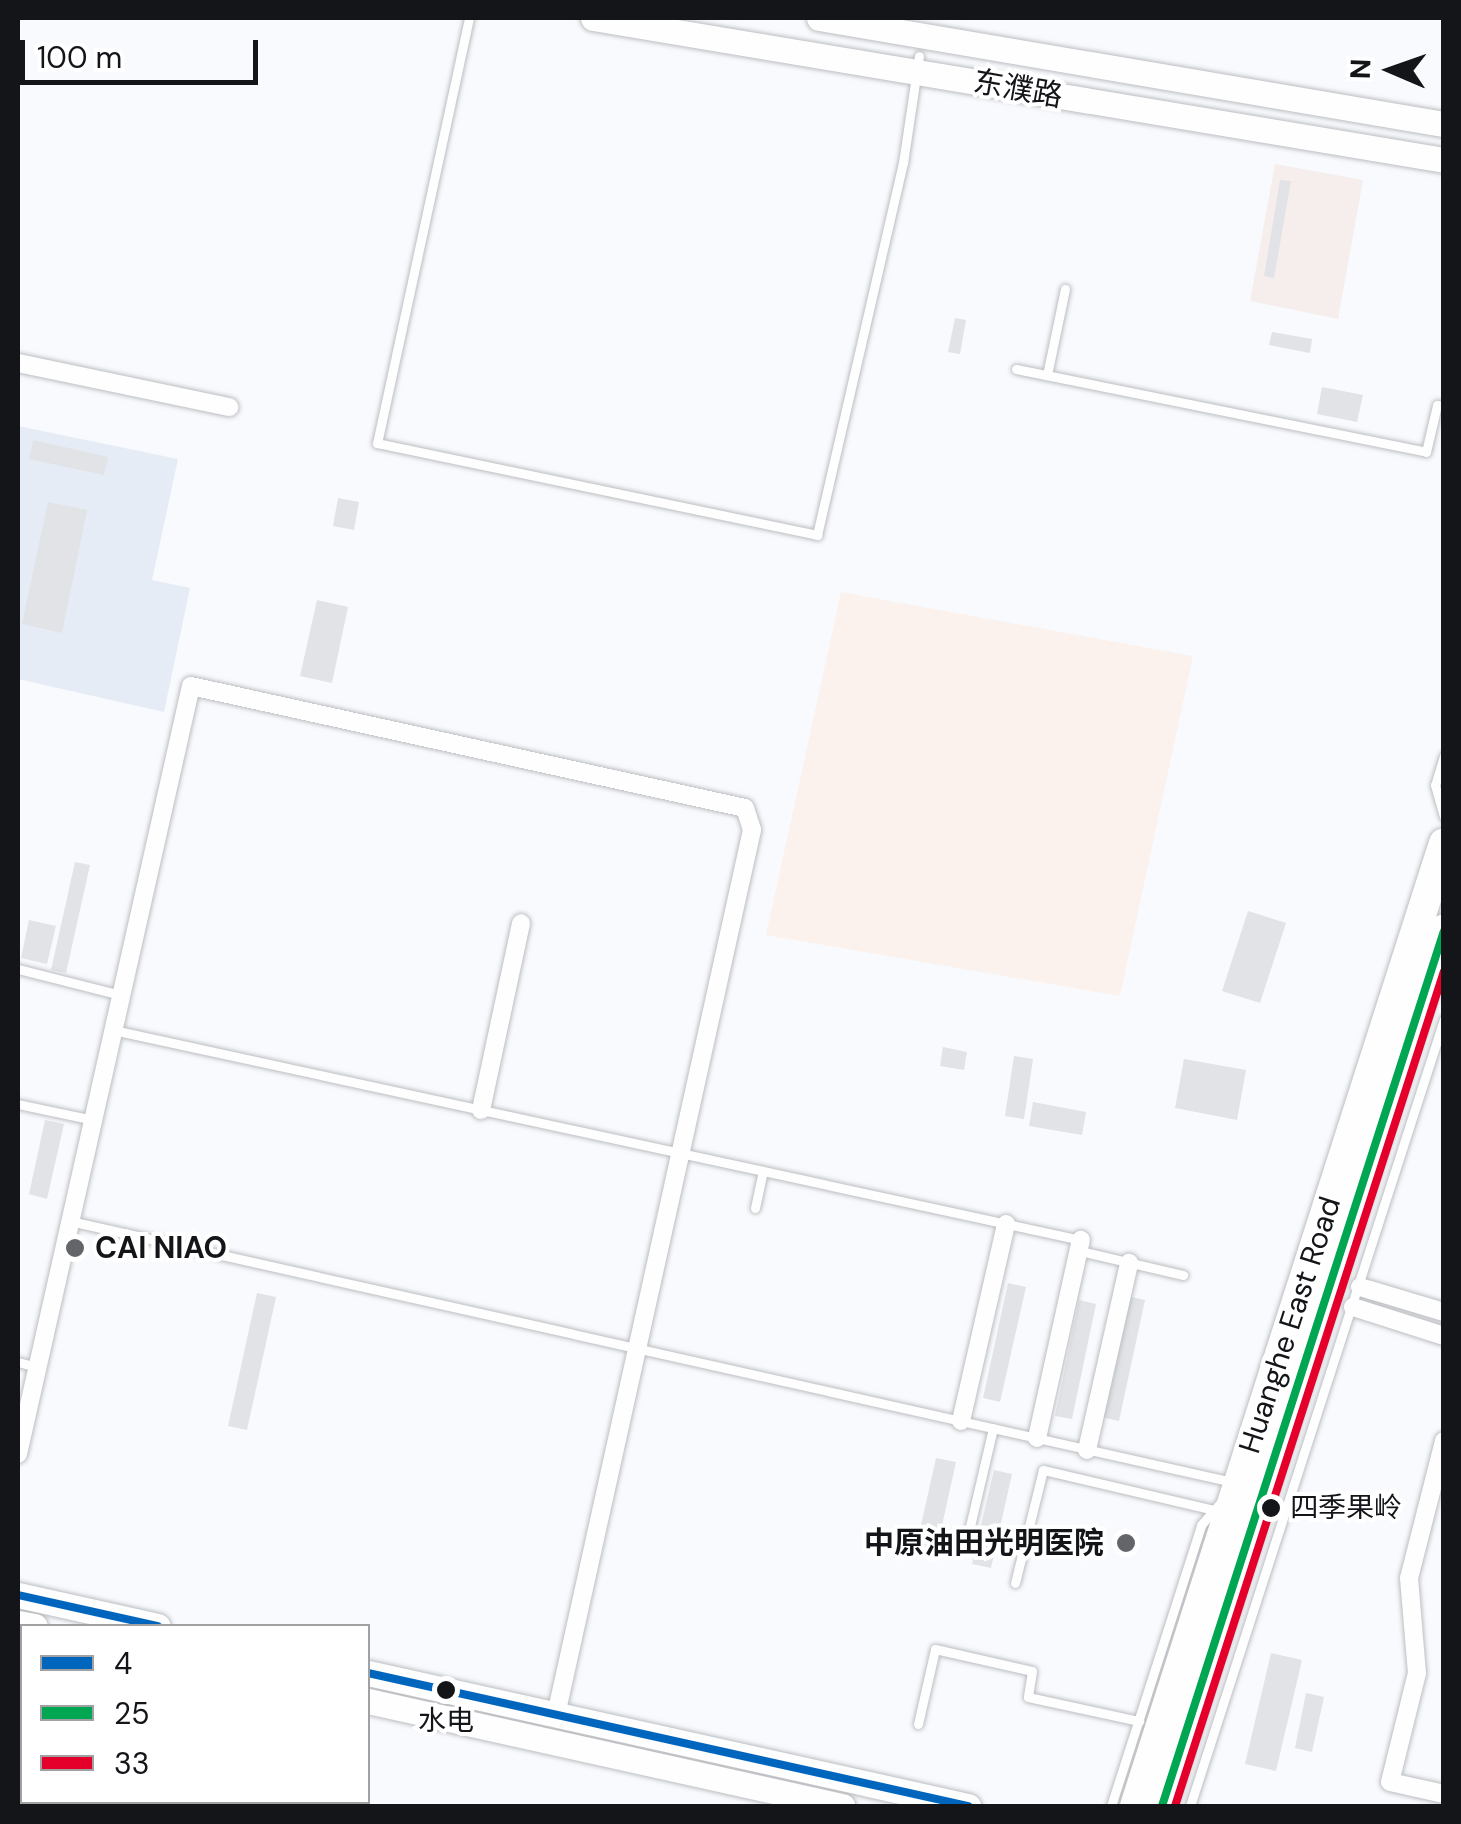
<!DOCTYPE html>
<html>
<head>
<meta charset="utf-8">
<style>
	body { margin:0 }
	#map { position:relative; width:1461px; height:1824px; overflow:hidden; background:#f8fafd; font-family:"DM Sans","Noto Sans SC",sans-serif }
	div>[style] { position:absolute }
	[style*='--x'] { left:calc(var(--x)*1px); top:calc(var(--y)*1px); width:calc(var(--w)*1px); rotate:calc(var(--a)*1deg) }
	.built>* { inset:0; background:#e6ecf5 }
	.industrial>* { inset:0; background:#f5eeed }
	.education>* { inset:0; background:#fbf2ee }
	.building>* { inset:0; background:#e1e3e6 }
	.path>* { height:2.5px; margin-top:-1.25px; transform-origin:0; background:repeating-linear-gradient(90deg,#e4e4e4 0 5px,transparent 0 13px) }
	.roads { filter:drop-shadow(0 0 2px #bcbec1) drop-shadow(0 0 2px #bcbec1) }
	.lane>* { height:9px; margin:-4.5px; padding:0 4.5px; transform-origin:4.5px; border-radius:4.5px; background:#fefeff }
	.street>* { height:18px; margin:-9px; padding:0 9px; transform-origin:9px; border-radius:9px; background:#fefeff }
	.secondary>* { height:25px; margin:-12.5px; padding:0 12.5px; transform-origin:12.5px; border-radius:12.5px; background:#fefeff }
	.primary>* { height:30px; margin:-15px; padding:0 15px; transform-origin:15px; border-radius:15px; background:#fefeff }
	.bus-1>* { height:8px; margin:-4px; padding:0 4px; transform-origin:4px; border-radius:4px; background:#0065bd }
	.bus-2>* { height:8px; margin:-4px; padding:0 4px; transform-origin:4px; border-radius:4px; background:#00a651 }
	.bus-3>* { height:8px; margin:-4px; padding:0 4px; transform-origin:4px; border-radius:4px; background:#e4002b }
	.dots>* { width:28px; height:28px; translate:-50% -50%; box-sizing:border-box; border:5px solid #fff; border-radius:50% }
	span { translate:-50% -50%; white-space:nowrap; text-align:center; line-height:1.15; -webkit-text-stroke:8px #fff; paint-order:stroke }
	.bus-label { font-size:28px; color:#131519 }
	.left { translate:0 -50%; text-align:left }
	.street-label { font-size:30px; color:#131519 }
	.poi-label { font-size:30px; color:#131519; font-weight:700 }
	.right { translate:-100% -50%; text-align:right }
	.frame { position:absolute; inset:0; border:20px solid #131519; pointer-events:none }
	.legend { position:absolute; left:20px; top:1624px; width:350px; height:180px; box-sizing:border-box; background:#fff; border:2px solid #a1a1a3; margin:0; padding:12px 18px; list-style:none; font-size:30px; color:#131519 }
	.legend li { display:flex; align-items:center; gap:20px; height:50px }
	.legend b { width:50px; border:2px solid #a1a1a3 }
	.north { position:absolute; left:1341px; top:20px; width:100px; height:100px; -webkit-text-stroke:8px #fff; paint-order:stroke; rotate:272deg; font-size:28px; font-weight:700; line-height:40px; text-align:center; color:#131519 }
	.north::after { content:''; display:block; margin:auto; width:35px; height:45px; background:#131519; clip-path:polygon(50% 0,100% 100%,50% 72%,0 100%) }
	.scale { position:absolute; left:20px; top:40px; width:238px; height:45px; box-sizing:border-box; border:5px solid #131519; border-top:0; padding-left:12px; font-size:30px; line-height:35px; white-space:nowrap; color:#131519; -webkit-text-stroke:8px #fff; paint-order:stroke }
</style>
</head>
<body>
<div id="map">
	<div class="built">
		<div style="clip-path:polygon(18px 426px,178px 459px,152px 580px,190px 588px,164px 712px,18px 679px)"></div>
	</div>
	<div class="industrial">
		<div style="clip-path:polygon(1275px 164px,1363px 180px,1338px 319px,1250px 301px)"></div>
	</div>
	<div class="education">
		<div style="clip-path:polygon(841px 592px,1193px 656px,1120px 996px,766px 935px)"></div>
	</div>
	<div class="building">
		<div style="clip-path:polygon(1280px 180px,1291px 181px,1274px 278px,1264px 276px)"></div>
		<div style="clip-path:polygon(955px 318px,966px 320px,960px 354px,948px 352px)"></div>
		<div style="clip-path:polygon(1272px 332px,1312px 339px,1310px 353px,1269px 345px)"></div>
		<div style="clip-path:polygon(1322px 387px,1363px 395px,1357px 422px,1317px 414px)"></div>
		<div style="clip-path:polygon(33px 440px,108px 457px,104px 475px,29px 459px)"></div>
		<div style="clip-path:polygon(338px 498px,359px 502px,354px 530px,333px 526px)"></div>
		<div style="clip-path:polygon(48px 502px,87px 510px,62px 633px,22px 624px)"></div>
		<div style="clip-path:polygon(317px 600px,348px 607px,332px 683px,300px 676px)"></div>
		<div style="clip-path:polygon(75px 862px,90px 865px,66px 973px,51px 970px)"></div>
		<div style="clip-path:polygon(1248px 911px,1286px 923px,1260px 1003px,1222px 991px)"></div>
		<div style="clip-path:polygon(29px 920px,56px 926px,47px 964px,21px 958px)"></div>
		<div style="clip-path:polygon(943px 1047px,967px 1052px,964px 1070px,940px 1066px)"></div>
		<div style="clip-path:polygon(1014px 1056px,1033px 1059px,1024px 1119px,1005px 1116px)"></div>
		<div style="clip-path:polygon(1184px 1059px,1246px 1070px,1237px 1120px,1175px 1108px)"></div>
		<div style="clip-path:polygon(1033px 1102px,1086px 1112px,1082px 1135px,1029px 1126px)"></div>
		<div style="clip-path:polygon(45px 1120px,64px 1124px,47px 1199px,29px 1194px)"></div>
		<div style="clip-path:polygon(1008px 1283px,1026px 1287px,1000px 1402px,983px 1398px)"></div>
		<div style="clip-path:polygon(257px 1293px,276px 1297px,247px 1430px,228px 1426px)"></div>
		<div style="clip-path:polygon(1127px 1296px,1145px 1300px,1119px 1421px,1101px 1417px)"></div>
		<div style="clip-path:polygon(1079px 1300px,1096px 1304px,1072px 1419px,1055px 1416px)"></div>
		<div style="clip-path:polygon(936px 1458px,956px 1462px,935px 1557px,915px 1552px)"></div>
		<div style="clip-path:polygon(994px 1470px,1012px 1474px,991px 1568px,972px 1564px)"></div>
		<div style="clip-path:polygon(1271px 1653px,1302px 1660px,1276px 1771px,1245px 1764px)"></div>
		<div style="clip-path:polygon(1306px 1693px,1324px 1697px,1312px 1752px,1295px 1748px)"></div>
	</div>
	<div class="path">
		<div style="--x:18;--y:1746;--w:23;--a:-80"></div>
	</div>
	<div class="roads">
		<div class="lane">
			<div style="--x:469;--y:18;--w:435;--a:102.2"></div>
			<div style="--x:377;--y:443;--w:450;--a:11.8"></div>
			<div style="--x:817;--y:535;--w:382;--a:-77"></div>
			<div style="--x:903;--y:163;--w:108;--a:-81.5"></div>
			<div style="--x:1016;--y:369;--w:418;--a:11.4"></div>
			<div style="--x:1426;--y:452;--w:48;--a:-76.8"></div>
			<div style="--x:1437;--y:405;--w:7;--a:8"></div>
			<div style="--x:1047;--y:375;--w:88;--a:-78.2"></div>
			<div style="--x:1444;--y:756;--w:30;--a:107"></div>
			<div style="--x:1435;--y:785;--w:33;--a:74"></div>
			<div style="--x:18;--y:969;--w:106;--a:14.2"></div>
			<div style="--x:113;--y:1030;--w:991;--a:12.24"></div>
			<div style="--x:18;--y:1104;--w:77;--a:12"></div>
			<div style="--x:755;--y:1208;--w:38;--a:-78"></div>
			<div style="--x:70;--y:1221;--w:1192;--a:12.65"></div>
			<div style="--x:1080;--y:1251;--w:106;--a:13.1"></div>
			<div style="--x:18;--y:1362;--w:20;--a:15"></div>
			<div style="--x:967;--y:1539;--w:114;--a:-76.8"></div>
			<div style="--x:1015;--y:1583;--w:116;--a:-76.1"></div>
			<div style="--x:1043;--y:1470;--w:175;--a:13.2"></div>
			<div style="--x:918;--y:1724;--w:77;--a:-77.2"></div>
			<div style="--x:935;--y:1649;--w:99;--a:12.8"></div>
			<div style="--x:1032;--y:1671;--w:26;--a:99"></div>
			<div style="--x:1028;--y:1697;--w:114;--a:12.2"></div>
			<div style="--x:1111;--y:1806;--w:295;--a:-72.2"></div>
			<div style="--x:1201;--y:1525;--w:33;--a:-49"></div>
			<div style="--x:1190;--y:1806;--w:827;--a:-72.11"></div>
		</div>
		<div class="street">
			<div style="--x:18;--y:363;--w:216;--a:11.8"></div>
			<div style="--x:481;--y:1110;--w:191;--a:-77.9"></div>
			<div style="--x:1360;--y:1287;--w:88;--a:16.6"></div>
			<div style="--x:1353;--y:1307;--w:96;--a:17.7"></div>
			<div style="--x:961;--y:1421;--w:202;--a:-77.1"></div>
			<div style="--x:1037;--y:1438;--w:203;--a:-77.5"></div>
			<div style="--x:1444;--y:1441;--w:141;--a:104.3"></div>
			<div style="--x:1409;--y:1578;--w:95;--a:85.2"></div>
			<div style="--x:1417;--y:1673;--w:112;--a:103.9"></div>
			<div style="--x:1390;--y:1782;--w:55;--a:12.5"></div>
			<div style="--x:1087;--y:1450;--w:192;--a:-77.3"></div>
			<div style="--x:18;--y:1454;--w:787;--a:-77.31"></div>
			<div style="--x:191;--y:686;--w:567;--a:12.42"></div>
			<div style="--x:745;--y:808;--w:23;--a:72"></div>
			<div style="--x:752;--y:830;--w:906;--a:102.49"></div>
		</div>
		<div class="secondary">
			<div style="--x:593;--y:18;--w:863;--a:9.47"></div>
			<div style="--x:819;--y:18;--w:634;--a:9.63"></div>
			<div style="--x:18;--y:1595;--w:143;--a:12.5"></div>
			<div style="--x:18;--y:1623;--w:17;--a:10"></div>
			<div style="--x:368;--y:1673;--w:615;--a:12.5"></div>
			<div style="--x:368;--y:1701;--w:486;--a:12.5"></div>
			<div style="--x:43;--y:1806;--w:4;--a:-76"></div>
		</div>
		<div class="primary">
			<div style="--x:1135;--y:1806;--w:1011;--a:-72.21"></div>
			<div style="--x:1162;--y:1806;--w:921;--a:-72.17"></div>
		</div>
	</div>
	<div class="bus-1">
		<div style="--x:18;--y:1595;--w:143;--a:12.5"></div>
		<div style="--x:368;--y:1673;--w:615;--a:12.5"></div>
	</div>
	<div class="bus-2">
		<div style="--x:1162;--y:1806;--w:919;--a:-72.14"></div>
	</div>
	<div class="bus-3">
		<div style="--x:1175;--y:1806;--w:877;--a:-72.14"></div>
	</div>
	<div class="dots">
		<div style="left:75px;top:1248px;background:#636569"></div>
		<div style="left:1271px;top:1508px;background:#131519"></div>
		<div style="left:1126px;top:1543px;background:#636569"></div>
		<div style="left:446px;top:1690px;background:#131519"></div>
	</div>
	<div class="bus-label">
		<span class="left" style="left:1290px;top:1508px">四季果岭</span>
		<span style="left:446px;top:1721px">水电</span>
	</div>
	<div class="street-label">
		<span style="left:1018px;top:89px;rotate:10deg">东濮路</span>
		<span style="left:1290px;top:1325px;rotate:-72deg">Huanghe East Road</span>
	</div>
	<div class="poi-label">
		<span class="left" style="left:95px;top:1248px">CAI NIAO</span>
		<span class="right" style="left:1104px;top:1543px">中原油田光明医院</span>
	</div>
	<div class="frame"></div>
	<ul class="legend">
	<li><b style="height:12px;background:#0065bd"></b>4</li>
	<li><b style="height:12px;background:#00a651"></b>25</li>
	<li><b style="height:12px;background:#e4002b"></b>33</li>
	</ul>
	<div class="north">N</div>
	<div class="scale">100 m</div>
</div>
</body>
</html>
